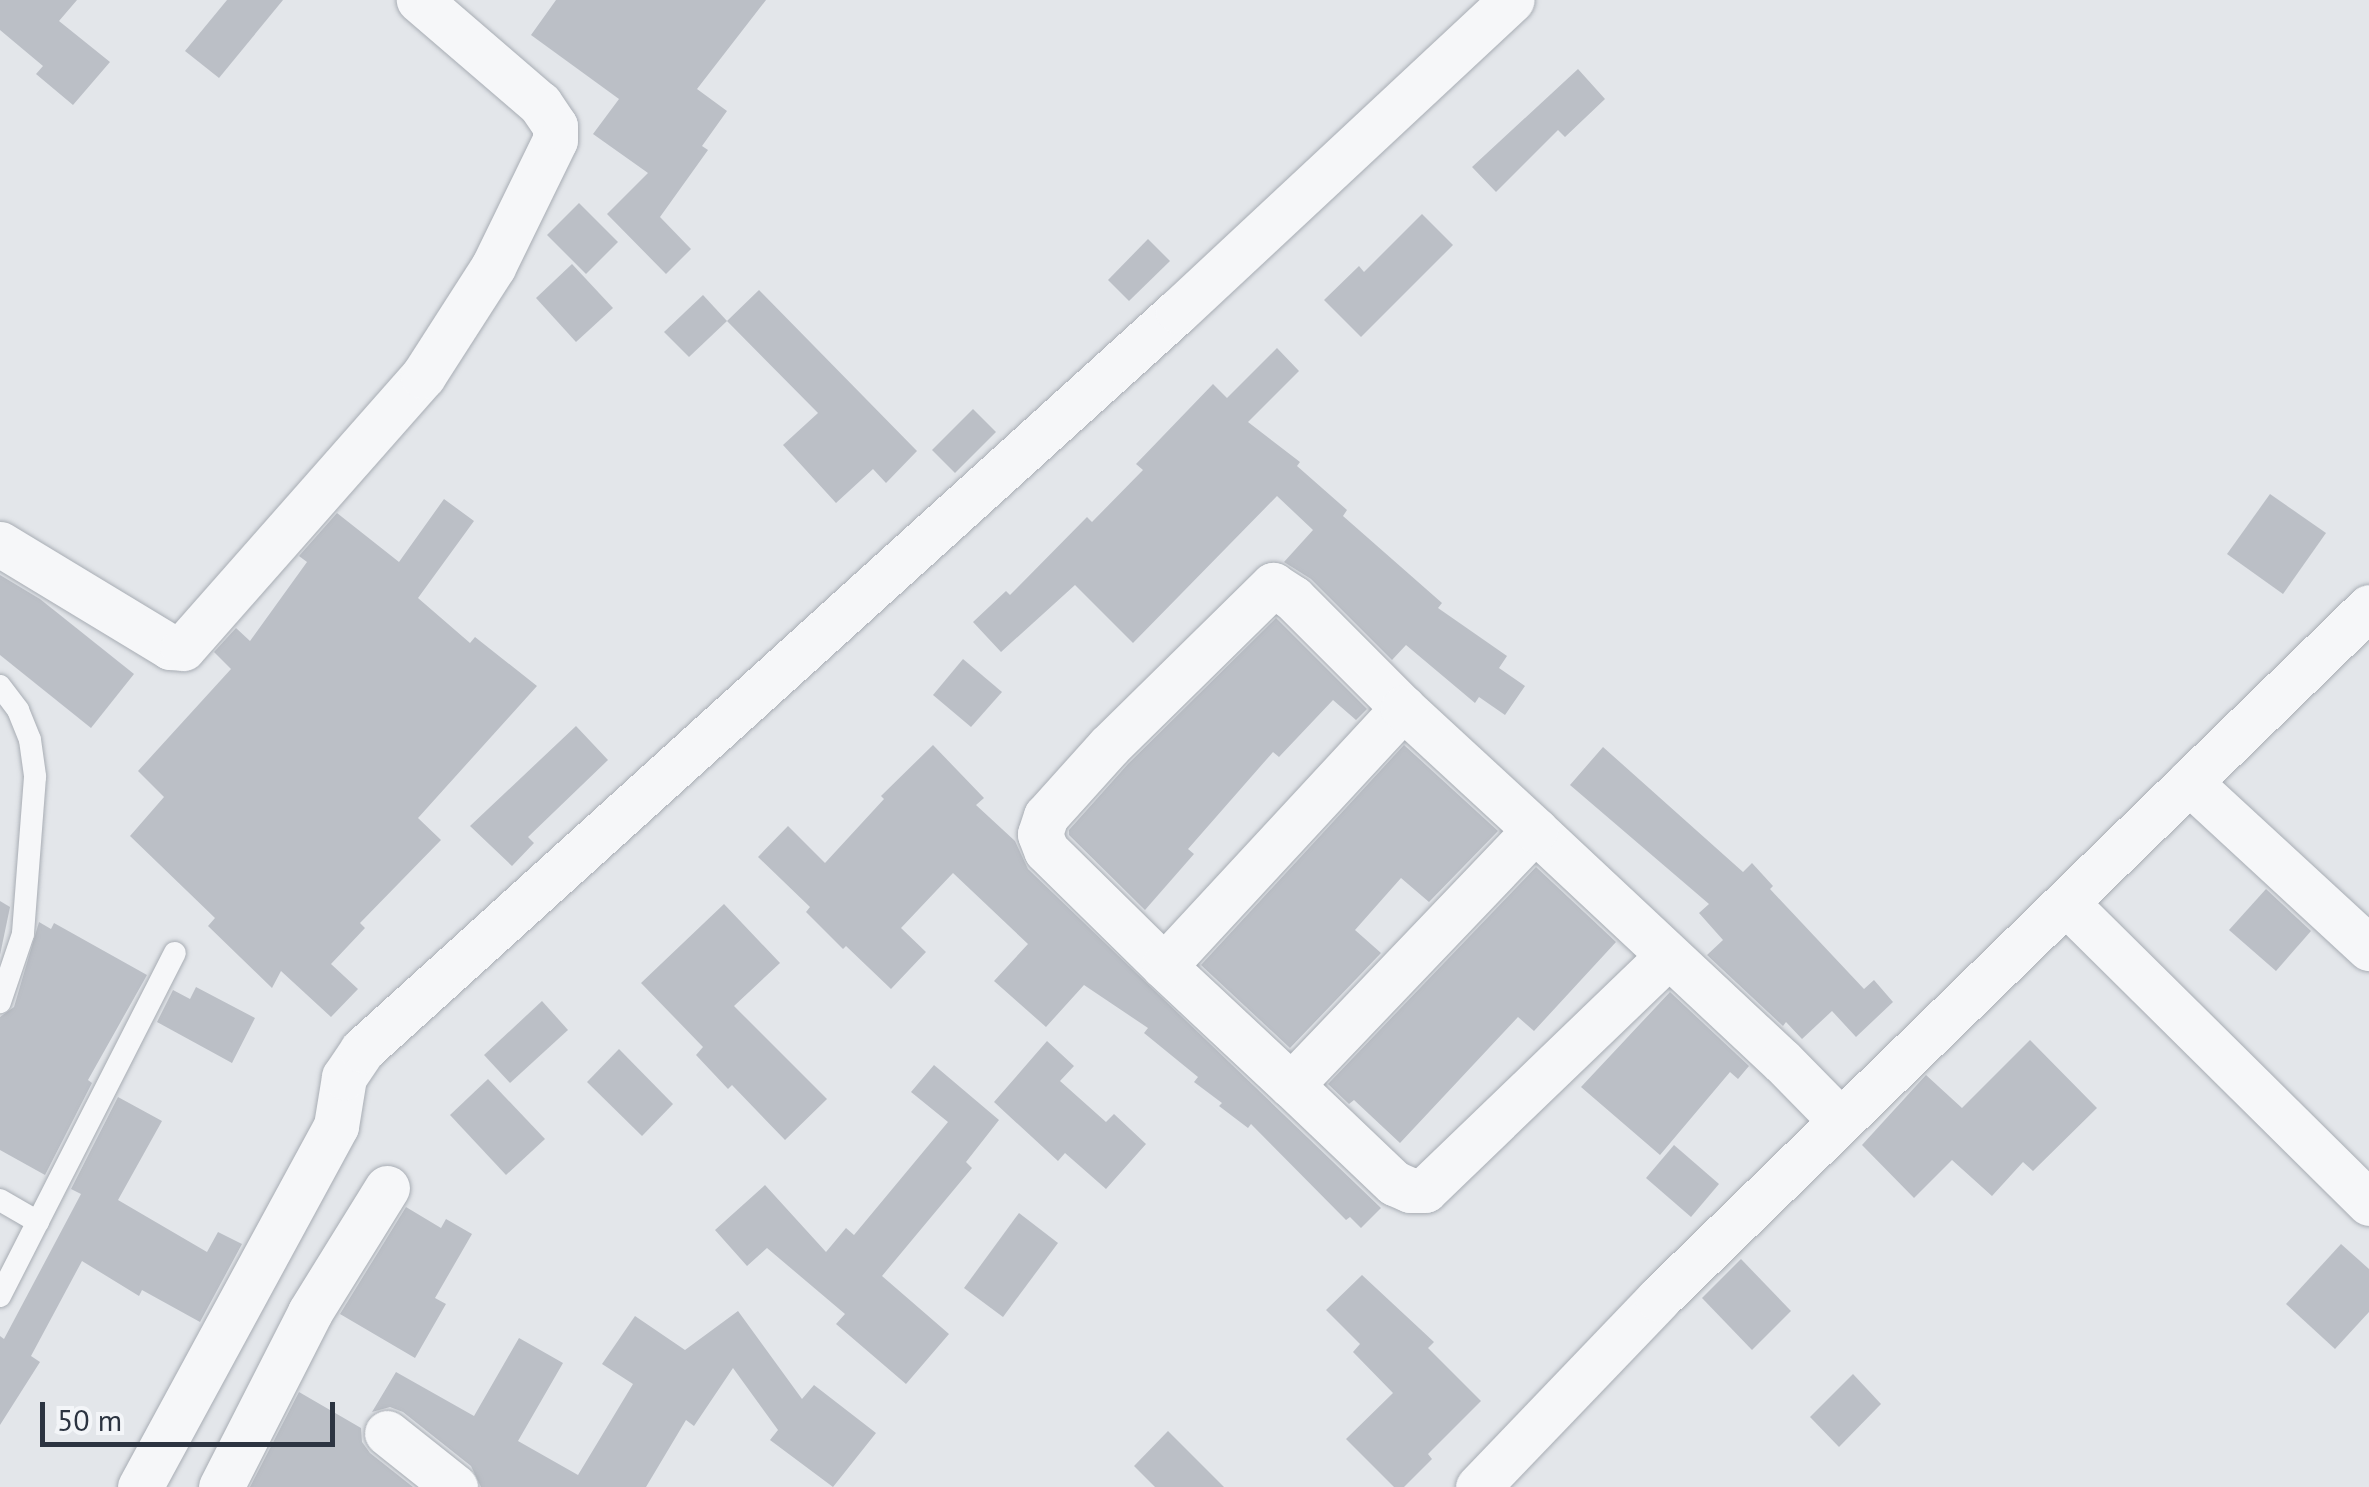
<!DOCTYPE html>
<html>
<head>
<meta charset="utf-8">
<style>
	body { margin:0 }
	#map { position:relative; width:2369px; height:1487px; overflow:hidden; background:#e3e6ea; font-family:"PT Sans",sans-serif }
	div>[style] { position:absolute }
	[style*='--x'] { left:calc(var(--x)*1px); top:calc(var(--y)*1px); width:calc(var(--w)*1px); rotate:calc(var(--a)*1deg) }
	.building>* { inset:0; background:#bbbfc6 }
	.roads { filter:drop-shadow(0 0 2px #a8adb4) drop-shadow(0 0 2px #a8adb4) }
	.lane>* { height:22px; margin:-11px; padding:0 11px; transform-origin:11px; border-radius:11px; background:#f6f7f9 }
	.street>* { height:45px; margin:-22.5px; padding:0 22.5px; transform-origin:22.5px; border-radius:22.5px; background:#f6f7f9 }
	span { translate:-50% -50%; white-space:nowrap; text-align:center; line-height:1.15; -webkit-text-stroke:9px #f3f5f8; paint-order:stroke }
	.scale { position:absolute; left:40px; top:1402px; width:295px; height:45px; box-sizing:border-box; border:5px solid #2c3441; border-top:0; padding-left:12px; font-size:30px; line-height:35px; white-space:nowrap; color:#2c3441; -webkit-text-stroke:8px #f3f5f8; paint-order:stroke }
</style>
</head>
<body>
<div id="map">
	<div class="building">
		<div style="clip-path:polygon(0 0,77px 0,59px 21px,110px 62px,73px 105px,36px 74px,43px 66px,0 30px)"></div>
		<div style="clip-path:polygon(227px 0,283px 0,219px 78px,185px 51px)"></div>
		<div style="clip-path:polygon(556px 0,766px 0,697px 89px,727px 111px,702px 146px,708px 150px,660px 217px,691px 249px,666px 274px,607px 214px,648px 173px,593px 134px,619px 99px,531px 35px)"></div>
		<div style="clip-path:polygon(1578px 69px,1605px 99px,1565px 137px,1558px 130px,1496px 192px,1472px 167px)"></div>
		<div style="clip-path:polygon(579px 203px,618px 242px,586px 274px,547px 235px)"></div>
		<div style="clip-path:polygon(1422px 214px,1453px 245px,1361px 337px,1324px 300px,1359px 266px,1364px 272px)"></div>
		<div style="clip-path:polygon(1148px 239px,1170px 261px,1129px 301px,1108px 280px)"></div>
		<div style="clip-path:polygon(572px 264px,613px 308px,576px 342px,536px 298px)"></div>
		<div style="clip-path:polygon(759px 290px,917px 451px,886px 483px,873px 469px,836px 503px,783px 445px,818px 413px,727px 321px)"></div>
		<div style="clip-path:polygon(703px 295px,727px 321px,689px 357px,664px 332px)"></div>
		<div style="clip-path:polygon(1277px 348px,1299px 371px,1248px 422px,1300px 462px,1297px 466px,1347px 510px,1343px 516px,1442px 603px,1438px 608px,1507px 656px,1499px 668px,1525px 686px,1505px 715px,1479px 697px,1475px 703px,1406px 645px,1392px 660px,1311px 579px,1284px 562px,1313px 530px,1277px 496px,1133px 643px,1075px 585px,1001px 652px,973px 622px,1006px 591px,1010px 595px,1087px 517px,1092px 522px,1143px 470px,1136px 464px,1213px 384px,1227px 398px)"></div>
		<div style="clip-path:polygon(973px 409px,996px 432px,955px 473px,932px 450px)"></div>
		<div style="clip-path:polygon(2270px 494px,2326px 533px,2283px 594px,2227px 554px)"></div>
		<div style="clip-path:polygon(444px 499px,474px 521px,418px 598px,470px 643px,475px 637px,537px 686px,418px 818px,441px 840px,360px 923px,365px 928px,331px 964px,358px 989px,331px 1017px,281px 971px,272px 988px,208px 926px,215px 918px,130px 836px,164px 797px,138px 771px,231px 669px,214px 652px,236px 628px,250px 641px,307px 562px,299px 556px,337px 513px,399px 562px)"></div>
		<div style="clip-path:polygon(0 575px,40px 599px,134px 674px,91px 728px,0 655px)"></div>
		<div style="clip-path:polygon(1276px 618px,1367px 709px,1356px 720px,1333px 700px,1279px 757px,1273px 752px,1188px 849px,1194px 854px,1145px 910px,1069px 835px,1069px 830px,1128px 764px)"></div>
		<div style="clip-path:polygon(963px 659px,1002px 692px,971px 727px,933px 695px)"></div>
		<div style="clip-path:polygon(576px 726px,608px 760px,528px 837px,534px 843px,512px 866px,470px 826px)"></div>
		<div style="clip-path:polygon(933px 745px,984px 798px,976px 805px,1015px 841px,1028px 869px,1381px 1208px,1361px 1228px,1350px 1217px,1346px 1220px,1251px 1124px,1248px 1128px,1219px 1106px,1222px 1103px,1194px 1082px,1198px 1077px,1144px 1033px,1148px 1028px,1084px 985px,1046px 1027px,994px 981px,1028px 944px,953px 873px,901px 928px,926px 952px,891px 989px,846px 946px,843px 949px,806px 912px,810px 907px,758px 857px,788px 826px,825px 863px,884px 799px,881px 796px)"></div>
		<div style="clip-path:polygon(1404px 745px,1498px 831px,1429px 902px,1401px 878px,1355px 930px,1381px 953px,1290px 1048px,1201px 965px)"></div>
		<div style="clip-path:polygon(1603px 747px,1743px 872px,1752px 863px,1773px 886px,1770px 889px,1864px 989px,1874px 980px,1893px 1002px,1856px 1037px,1832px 1011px,1802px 1039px,1786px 1022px,1783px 1026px,1707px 955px,1723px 940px,1699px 913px,1709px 904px,1570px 785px)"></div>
		<div style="clip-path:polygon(1536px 867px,1616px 942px,1534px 1031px,1518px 1017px,1400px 1143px,1354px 1100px,1349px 1104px,1328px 1084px)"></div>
		<div style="clip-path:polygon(2266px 889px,2311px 931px,2276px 971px,2229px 930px)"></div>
		<div style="clip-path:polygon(0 901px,10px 907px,0 955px)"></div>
		<div style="clip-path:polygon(724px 904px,780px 963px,734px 1006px,827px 1099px,785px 1140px,732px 1085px,728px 1089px,696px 1055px,703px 1047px,641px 983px)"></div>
		<div style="clip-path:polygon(39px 922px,51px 929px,54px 923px,147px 975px,88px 1080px,92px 1083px,45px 1175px,0 1150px,0 1017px,14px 1007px)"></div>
		<div style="clip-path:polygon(196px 987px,255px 1018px,232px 1063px,157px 1022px,173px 990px,190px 999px)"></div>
		<div style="clip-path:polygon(1670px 992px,1749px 1066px,1738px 1079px,1730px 1072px,1660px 1155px,1581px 1087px)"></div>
		<div style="clip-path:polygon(542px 1001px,568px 1030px,510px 1083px,484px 1055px)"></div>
		<div style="clip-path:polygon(2030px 1040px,2097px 1108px,2033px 1171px,2023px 1162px,1992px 1196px,1952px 1160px,1914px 1198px,1862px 1145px,1926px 1075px,1962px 1108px)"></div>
		<div style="clip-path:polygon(1047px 1041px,1074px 1066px,1060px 1081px,1106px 1122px,1114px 1114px,1146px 1144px,1106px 1189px,1065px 1153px,1058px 1161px,994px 1102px)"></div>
		<div style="clip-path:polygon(619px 1049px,673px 1104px,642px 1136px,587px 1082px)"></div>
		<div style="clip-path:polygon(934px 1065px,999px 1120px,966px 1162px,972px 1168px,882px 1276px,949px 1334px,906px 1384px,836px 1324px,845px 1314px,767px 1248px,747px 1266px,715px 1230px,765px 1185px,826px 1252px,846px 1228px,854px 1235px,948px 1122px,911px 1092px)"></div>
		<div style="clip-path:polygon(488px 1079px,545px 1139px,506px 1175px,450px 1115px)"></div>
		<div style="clip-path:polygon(118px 1097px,162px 1121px,118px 1200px,207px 1252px,218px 1232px,242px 1244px,200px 1322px,142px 1290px,139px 1296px,82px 1261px,31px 1356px,40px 1362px,0 1425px,0 1336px,4px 1339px,81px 1194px,71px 1189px)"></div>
		<div style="clip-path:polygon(1674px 1145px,1719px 1184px,1691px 1217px,1646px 1178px)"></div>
		<div style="clip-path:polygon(406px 1207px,441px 1228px,446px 1219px,472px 1234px,435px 1298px,446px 1304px,415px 1358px,340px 1314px)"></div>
		<div style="clip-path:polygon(1019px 1213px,1058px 1243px,1003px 1317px,964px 1288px)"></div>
		<div style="clip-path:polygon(2341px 1244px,2369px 1269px,2369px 1312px,2335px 1349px,2286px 1304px)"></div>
		<div style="clip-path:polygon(1741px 1259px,1791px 1311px,1752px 1350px,1702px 1298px)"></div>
		<div style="clip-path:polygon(1362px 1275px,1434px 1342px,1428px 1348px,1481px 1401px,1428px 1454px,1432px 1459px,1404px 1487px,1394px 1487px,1346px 1439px,1393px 1393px,1353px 1352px,1360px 1344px,1326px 1310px)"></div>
		<div style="clip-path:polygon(738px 1311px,802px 1399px,814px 1385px,876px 1433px,833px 1487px,770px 1440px,778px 1430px,733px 1368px,694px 1426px,686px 1420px,646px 1487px,481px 1487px,471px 1466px,403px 1412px,390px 1407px,372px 1412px,396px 1372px,474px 1416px,519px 1338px,563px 1363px,518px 1441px,578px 1475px,633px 1384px,602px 1364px,635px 1316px,685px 1350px)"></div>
		<div style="clip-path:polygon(1853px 1374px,1881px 1404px,1839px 1447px,1810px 1417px)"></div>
		<div style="clip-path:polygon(299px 1392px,361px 1428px,362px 1442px,370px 1453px,413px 1487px,250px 1487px)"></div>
		<div style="clip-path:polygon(1168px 1431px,1224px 1487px,1155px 1487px,1134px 1466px)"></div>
	</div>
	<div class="roads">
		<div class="lane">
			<div style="--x:0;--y:686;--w:30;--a:53"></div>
			<div style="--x:18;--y:710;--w:32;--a:68"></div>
			<div style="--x:30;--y:740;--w:37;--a:82"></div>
			<div style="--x:35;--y:777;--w:157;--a:94.4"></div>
			<div style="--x:23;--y:934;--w:72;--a:108.7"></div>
			<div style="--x:0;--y:1200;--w:44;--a:30.1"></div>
			<div style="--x:0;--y:1296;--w:385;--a:-63"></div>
		</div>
		<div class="street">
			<div style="--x:0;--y:544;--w:199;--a:31.2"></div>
			<div style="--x:170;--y:647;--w:13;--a:4"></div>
			<div style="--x:183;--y:648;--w:363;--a:-48.6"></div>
			<div style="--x:423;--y:376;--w:130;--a:-57.3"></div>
			<div style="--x:493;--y:267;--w:141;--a:-64"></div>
			<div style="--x:555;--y:140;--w:14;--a:-90"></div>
			<div style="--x:555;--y:126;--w:27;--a:-124"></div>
			<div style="--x:540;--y:104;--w:160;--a:-139.3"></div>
			<div style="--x:2189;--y:782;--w:245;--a:42.7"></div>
			<div style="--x:2067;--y:904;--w:425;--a:44.7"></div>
			<div style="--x:1668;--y:956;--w:337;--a:136.1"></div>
			<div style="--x:1425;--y:1190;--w:15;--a:180"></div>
			<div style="--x:1410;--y:1190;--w:17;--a:-156"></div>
			<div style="--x:1394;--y:1183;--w:142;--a:-136.4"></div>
			<div style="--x:1291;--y:1085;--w:353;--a:-46.3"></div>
			<div style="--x:1535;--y:830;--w:338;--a:43.1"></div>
			<div style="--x:1782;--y:1061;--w:83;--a:45.5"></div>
			<div style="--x:1164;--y:966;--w:165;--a:-135.5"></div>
			<div style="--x:1046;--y:850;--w:17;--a:-111"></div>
			<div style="--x:1040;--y:834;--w:19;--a:-72"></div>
			<div style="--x:1046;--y:816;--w:94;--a:-48"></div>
			<div style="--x:1109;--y:746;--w:230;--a:-44.5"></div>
			<div style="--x:1273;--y:585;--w:24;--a:33"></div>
			<div style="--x:1293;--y:598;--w:156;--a:45"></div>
			<div style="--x:1291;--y:1085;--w:174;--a:-136.9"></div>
			<div style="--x:1164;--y:966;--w:352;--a:-47.2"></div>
			<div style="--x:1403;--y:708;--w:180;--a:42.7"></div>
			<div style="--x:387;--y:1433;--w:87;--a:38.5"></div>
			<div style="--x:140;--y:1487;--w:411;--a:-61.5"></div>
			<div style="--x:336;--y:1126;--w:50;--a:-80.7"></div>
			<div style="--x:344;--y:1077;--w:32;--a:-56"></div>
			<div style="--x:362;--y:1050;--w:1101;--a:-42.17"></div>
			<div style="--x:1178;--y:311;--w:456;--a:-43"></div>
			<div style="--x:221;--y:1487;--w:196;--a:-63"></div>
			<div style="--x:310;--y:1312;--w:146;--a:-58.2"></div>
			<div style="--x:1478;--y:1487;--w:260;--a:-46.2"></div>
			<div style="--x:1658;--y:1299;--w:992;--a:-44.22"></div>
		</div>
	</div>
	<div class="scale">50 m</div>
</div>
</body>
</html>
